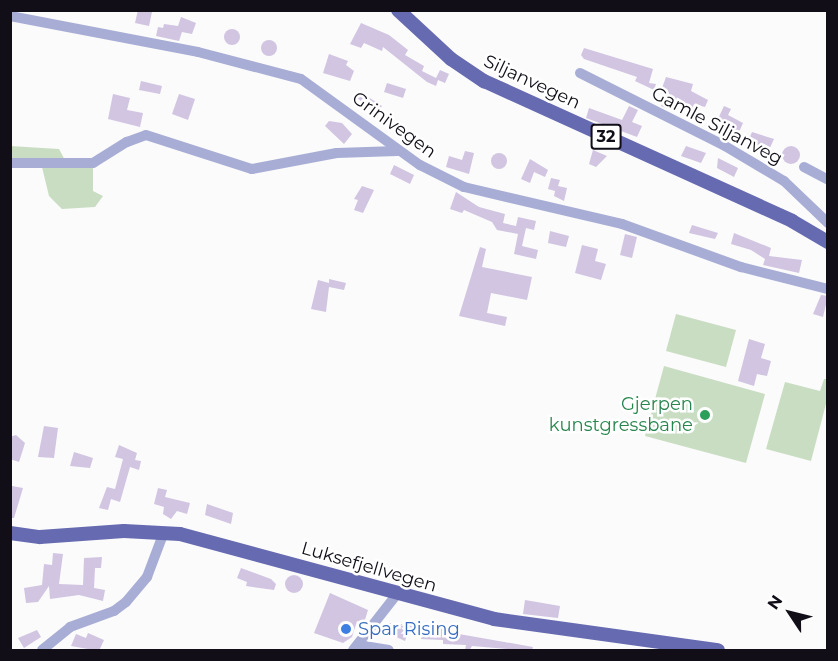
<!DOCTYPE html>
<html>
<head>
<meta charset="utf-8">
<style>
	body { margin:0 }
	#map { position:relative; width:838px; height:661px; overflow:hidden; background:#fbfbfb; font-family:Montserrat,sans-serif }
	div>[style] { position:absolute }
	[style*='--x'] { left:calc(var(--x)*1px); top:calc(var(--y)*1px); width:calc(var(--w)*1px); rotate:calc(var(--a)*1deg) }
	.green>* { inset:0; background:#c9ddc2 }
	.building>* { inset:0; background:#d1c5e2 }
	.round { border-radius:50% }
	.minor>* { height:10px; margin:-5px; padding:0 5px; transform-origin:5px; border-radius:5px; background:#a8add5 }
	.major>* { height:14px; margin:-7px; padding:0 7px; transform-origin:7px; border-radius:7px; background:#666ab1 }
	.dots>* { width:16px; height:16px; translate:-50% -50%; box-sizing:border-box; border:3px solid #fff; border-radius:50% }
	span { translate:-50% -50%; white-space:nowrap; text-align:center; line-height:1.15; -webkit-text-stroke:5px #fff; paint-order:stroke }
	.shield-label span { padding:2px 4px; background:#fff; border:2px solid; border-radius:4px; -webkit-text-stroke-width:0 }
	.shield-label { font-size:16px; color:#110e17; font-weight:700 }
	.street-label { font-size:18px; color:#110e17 }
	.leisure-label { font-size:18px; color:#27864d }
	.right { translate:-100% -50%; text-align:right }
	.shop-label { font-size:18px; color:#366cbe }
	.left { translate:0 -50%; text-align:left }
	.frame { position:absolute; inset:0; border:12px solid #110e17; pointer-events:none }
	.north { position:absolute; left:760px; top:583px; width:60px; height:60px; -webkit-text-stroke:4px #fff; paint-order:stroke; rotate:305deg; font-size:16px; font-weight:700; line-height:24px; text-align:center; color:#110e17 }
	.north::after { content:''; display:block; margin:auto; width:21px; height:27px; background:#110e17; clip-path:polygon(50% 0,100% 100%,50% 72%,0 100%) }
</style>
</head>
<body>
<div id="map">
	<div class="green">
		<div style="clip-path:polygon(10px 146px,59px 149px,66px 162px,93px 163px,93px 191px,103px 196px,95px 207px,62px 209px,49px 196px,41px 163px,11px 162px)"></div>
		<div style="clip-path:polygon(676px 314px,736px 330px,726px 367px,666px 351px)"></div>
		<div style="clip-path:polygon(664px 366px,765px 394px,746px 463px,645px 436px)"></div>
		<div style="clip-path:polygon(824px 379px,827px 379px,827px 400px,811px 461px,766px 449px,785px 382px,820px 391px)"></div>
	</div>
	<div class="building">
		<div style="clip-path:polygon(138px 10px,152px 12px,149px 26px,135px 23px)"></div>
		<div style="clip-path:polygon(181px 17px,196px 23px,192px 34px,182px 32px,179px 41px,156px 36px,158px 27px,163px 28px,164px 24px,178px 26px)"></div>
		<div style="clip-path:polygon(361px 23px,389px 35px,408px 50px,405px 55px,424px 66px,422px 71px,436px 78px,440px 70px,449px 74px,445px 83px,438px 80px,436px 86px,427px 82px,383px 47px,382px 51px,364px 43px,361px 48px,350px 44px)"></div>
		<div class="round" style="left:224px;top:29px;width:16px;height:16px"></div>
		<div class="round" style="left:261px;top:40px;width:16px;height:16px"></div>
		<div style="clip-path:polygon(584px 48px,653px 69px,649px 83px,656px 84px,654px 90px,635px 81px,637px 77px,584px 59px,581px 55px)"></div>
		<div style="clip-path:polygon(329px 54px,348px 61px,346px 65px,354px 71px,350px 81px,323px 73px)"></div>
		<div style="clip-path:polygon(666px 77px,693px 84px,691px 91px,708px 100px,705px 107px,694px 104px,692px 109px,673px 98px,668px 109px,661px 106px,668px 90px,662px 88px)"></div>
		<div style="clip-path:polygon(141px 81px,162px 86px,160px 94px,139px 90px)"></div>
		<div style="clip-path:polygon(387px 83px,406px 89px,403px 98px,384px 92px)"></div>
		<div style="clip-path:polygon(359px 91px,382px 106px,376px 114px,355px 96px)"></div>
		<div style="clip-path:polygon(113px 94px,130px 98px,127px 110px,143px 113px,140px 127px,108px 119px)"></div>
		<div style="clip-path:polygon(179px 94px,195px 99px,188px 120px,172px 114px)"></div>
		<div style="clip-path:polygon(629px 106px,638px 110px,632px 122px,642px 126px,637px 137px,586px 118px,589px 108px,622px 120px)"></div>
		<div style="clip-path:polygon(724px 106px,731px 109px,728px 115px,743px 123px,739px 132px,717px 121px)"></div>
		<div style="clip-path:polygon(329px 121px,342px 123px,352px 134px,344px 144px,325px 126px)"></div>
		<div style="clip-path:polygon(752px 132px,774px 139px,769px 150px,748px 141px)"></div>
		<div class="round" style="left:782px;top:146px;width:18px;height:18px"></div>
		<div style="clip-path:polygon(686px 146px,706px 153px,701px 163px,681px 156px)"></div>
		<div style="clip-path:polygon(593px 150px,607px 156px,596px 167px,589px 164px)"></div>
		<div style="clip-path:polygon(465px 151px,474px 153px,469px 174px,446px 167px,449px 156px,462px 160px)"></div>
		<div class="round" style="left:491px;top:153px;width:16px;height:16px"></div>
		<div style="clip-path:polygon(718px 158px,738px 168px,734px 177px,717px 168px)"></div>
		<div style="clip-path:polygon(530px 159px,548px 170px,545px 177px,534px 172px,530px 183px,521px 179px)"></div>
		<div style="clip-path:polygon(394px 165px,414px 175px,410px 184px,390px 174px)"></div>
		<div style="clip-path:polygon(551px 178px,560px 180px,558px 186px,567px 188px,564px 201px,554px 196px,555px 191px,548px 189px)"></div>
		<div style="clip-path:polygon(362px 186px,374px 190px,363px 213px,354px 210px,358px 200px,354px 199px)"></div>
		<div style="clip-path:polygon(456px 192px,479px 207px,505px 214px,503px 223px,516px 226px,518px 217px,536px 221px,534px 230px,526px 228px,522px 246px,538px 250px,536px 259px,514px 254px,518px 234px,497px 230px,492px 222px,464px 210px,462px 213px,450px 209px)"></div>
		<div style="clip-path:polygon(692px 225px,718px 233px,715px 239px,689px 233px)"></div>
		<div style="clip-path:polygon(550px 231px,569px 236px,566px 247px,548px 243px)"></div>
		<div style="clip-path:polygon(734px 233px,771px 248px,769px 256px,802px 260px,799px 273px,763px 265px,765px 259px,751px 250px,731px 244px)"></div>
		<div style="clip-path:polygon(625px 234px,637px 237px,632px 258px,620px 255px)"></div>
		<div style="clip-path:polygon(582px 245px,598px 249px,595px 261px,606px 264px,601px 280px,575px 273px)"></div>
		<div style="clip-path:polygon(480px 247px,486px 249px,482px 267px,532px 277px,527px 300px,491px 293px,487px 313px,507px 317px,505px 326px,459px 316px)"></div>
		<div style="clip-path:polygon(329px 279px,346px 283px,344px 290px,329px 287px,326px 312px,311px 309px,318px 280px,329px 283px)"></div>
		<div style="clip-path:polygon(821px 295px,828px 296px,823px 317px,813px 314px)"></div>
		<div style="clip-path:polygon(749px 339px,765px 344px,761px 358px,771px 361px,767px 376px,757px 374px,754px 386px,738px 381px)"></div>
		<div style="clip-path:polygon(44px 426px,58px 428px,54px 458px,38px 457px)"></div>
		<div style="clip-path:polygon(16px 435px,25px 443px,19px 462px,10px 459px,10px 437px)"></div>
		<div style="clip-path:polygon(119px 445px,137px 453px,135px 460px,141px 461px,139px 470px,130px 467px,120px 502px,111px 499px,108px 510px,99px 508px,107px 487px,115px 489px,123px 459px,115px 457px)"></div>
		<div style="clip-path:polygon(74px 452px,93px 458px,90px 468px,70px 466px)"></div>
		<div style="clip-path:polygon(12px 486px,23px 488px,14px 518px,10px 518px)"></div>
		<div style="clip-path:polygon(158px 488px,167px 490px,165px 497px,190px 503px,187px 514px,177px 511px,171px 519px,163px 514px,164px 507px,154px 504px)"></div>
		<div style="clip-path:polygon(207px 504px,233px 513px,231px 524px,205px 515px)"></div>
		<div style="clip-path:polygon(53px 553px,63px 554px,59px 584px,83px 585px,84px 558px,102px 557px,101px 568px,95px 568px,94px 588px,105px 590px,103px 601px,79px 595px,50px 599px,49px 586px,38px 602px,26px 603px,24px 588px,42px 585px,44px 564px,52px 565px)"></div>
		<div style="clip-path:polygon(241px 568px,271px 579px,276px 584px,274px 590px,246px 586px,247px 582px,237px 578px)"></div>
		<div class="round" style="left:285px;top:575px;width:18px;height:18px"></div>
		<div style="clip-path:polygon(330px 593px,368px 610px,364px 623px,357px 621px,352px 637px,343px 643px,314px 633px)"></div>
		<div style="clip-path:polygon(525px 600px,560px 606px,558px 618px,523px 614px)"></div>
		<div style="clip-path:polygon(387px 623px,441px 627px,459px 634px,533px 647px,532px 651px,472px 646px,469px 651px,465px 650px,466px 645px,443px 644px,443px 640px,421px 639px,422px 634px,408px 632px,405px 641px,385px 632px)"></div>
		<div style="clip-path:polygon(37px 630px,41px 637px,24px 648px,18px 638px)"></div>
		<div style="clip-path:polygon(88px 633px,104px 640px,99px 651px,71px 646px,76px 634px,86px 638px)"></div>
	</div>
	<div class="minor">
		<div style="--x:10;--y:16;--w:191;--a:10.8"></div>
		<div style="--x:198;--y:52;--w:106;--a:14.7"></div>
		<div style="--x:301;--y:79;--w:147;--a:35.9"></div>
		<div style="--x:420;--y:165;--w:49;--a:26.6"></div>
		<div style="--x:464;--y:187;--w:162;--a:13.2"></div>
		<div style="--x:622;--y:224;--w:127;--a:19.9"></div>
		<div style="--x:741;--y:267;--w:90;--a:14.2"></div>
		<div style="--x:580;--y:73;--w:162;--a:26.7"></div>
		<div style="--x:725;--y:146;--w:69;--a:30.7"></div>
		<div style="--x:784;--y:181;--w:61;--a:43.7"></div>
		<div style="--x:10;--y:163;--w:83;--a:0"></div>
		<div style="--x:93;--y:163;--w:40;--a:-32"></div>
		<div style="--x:127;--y:142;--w:20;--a:-20"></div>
		<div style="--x:146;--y:135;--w:111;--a:17.8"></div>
		<div style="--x:252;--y:169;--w:86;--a:-10.7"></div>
		<div style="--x:337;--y:153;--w:60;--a:-1.9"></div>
		<div style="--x:804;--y:167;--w:27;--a:28"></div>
		<div style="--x:358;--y:645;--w:31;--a:9"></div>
		<div style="--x:42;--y:650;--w:36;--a:-39"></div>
		<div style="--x:70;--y:627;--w:47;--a:-20"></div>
		<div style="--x:114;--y:611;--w:15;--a:-37"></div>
		<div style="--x:126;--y:602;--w:33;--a:-50"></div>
		<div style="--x:147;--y:577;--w:48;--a:-69.3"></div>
		<div style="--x:353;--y:650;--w:71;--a:-51.8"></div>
	</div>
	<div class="major">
		<div style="--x:398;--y:10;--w:72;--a:42.8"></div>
		<div style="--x:451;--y:59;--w:40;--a:34"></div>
		<div style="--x:484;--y:81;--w:338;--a:24.4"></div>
		<div style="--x:792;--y:221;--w:42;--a:30.3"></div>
		<div style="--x:10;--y:533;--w:30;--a:8"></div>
		<div style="--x:40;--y:537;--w:84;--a:-4.1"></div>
		<div style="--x:124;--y:531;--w:56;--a:3.1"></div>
		<div style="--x:180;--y:534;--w:325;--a:15.1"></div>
		<div style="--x:494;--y:619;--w:226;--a:7.9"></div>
	</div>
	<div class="dots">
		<div style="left:705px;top:415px;background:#2e9e5b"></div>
		<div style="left:346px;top:629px;background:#3f7fe0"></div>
	</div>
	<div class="shield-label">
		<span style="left:606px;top:137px">32</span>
	</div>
	<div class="street-label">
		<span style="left:532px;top:82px;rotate:25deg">Siljanvegen</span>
		<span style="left:394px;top:125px;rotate:36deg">Grinivegen</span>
		<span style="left:717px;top:126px;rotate:28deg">Gamle Siljanveg</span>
		<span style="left:369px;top:567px;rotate:16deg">Luksefjellvegen</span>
	</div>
	<div class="leisure-label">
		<span class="right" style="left:693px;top:415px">Gjerpen<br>kunstgressbane</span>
	</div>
	<div class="shop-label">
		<span class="left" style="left:358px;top:629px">Spar Rising</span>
	</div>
	<div class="frame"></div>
	<div class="north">N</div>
</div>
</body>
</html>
